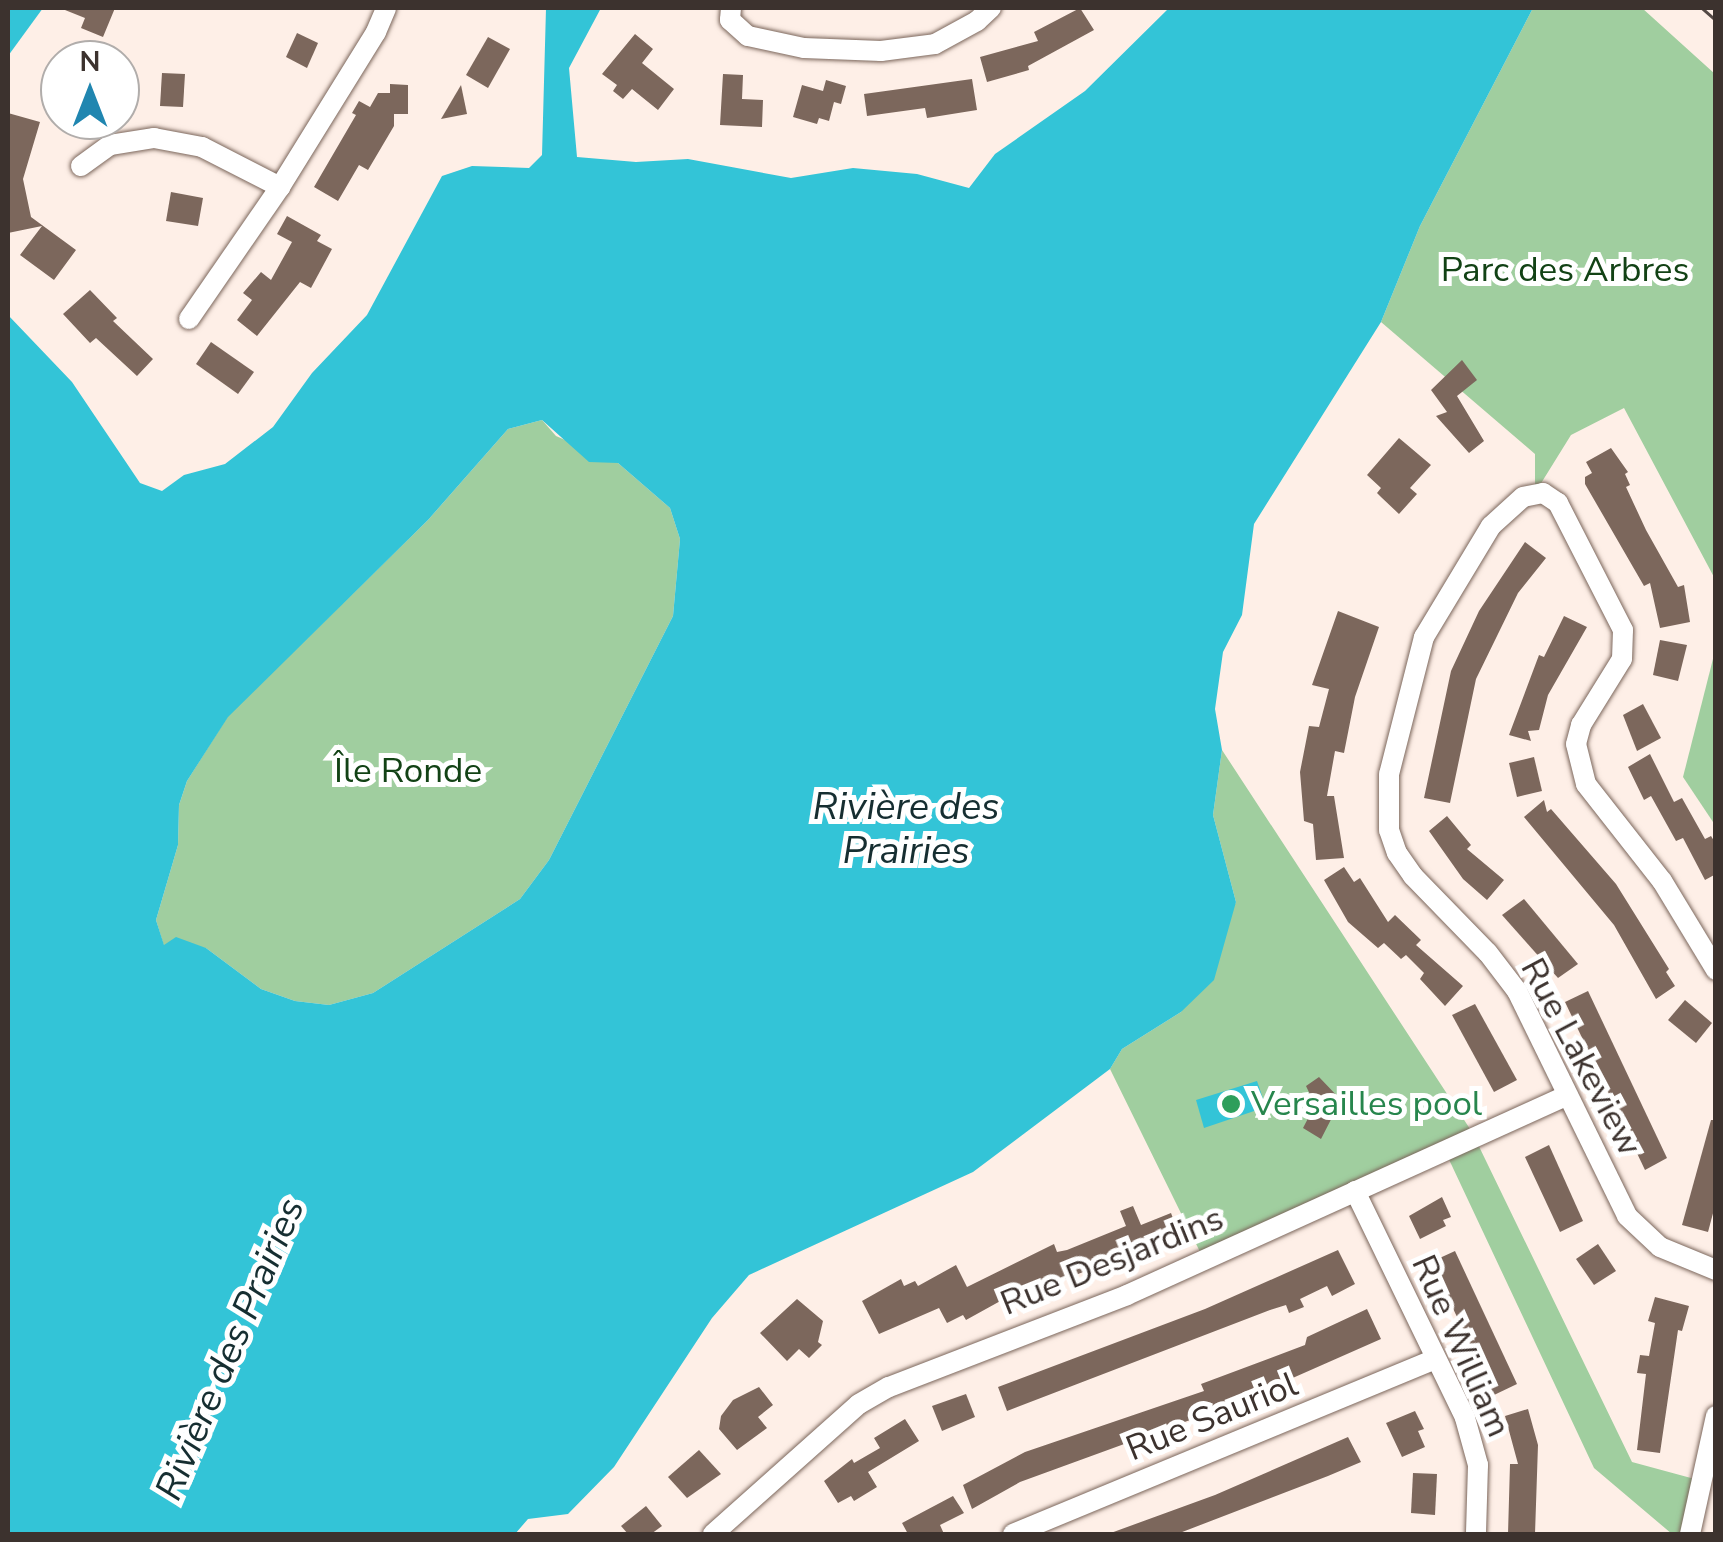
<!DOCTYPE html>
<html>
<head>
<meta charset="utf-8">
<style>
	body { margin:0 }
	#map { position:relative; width:1723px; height:1542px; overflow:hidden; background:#feefe7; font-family:"Nunito Sans",sans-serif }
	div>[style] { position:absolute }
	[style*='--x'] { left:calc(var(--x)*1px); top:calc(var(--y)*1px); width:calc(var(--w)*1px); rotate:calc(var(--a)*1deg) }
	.green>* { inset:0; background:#a0ce9f }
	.water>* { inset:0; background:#33c4d7 }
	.building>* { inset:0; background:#7c675c }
	.roads { filter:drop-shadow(0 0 2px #7b665b) drop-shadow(0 0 2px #7b665b) }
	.minor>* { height:20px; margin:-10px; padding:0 10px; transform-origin:10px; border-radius:10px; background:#fff }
	.tram>* { height:2.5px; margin:-1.25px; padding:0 1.25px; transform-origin:1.25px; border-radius:1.25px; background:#544945 }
	.dots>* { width:28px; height:28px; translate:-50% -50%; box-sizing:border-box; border:5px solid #fff; border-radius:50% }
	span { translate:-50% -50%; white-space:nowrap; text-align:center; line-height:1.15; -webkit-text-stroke:10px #fff; paint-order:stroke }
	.park-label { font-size:35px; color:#124215 }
	.street-label { font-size:35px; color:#3c322e }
	.leisure-label { font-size:35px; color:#27864d }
	.left { translate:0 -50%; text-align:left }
	.water-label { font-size:38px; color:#162e31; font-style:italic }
	.frame { position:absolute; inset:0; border:10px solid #3c322e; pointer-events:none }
	.north { position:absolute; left:40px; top:40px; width:100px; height:100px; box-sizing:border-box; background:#fff; border:2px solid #b1adab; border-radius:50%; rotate:0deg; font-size:28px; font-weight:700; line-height:40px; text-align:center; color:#3c322e }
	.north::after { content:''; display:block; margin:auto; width:35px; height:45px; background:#2086b0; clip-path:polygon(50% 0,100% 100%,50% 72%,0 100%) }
</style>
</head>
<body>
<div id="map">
	<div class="green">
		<div style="clip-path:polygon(1533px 8px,1642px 8px,1715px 74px,1715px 579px,1624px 408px,1571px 435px,1535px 493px,1535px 454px,1381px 322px,1420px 226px)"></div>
		<div style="clip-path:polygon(542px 420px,556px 436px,618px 463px,670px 508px,680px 539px,673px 616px,549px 860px,520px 899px,373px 993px,329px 1005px,295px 1001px,261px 989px,206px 948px,164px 946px,156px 920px,178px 845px,179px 805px,187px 781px,228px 716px,428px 520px,508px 429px)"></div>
		<div style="clip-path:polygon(1715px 651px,1715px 825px,1683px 777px)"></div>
		<div style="clip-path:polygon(1222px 750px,1472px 1132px,1632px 1462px,1702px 1481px,1690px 1534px,1672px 1534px,1594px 1468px,1445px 1151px,1204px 1260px,1110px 1069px,1122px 1049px,1181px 1012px,1236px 902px,1213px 815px)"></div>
	</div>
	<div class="water">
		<div style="clip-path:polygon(8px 8px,43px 8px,8px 56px)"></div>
		<div style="clip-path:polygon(evenodd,546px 8px,601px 8px,569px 68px,577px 157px,636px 162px,688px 159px,791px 178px,853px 168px,917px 174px,969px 188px,995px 154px,1085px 91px,1169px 8px,1533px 8px,1420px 226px,1381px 322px,1254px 524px,1242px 615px,1223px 652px,1215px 709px,1222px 750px,1213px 815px,1236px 902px,1214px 980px,1181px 1012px,1122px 1049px,1110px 1069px,973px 1172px,749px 1275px,712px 1318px,614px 1467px,568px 1514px,528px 1519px,515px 1534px,8px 1534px,8px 315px,72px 382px,140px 483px,162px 491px,184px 475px,225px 464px,273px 427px,312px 373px,367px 315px,442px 176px,472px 166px,529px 168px,542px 155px,546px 8px,542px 420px,589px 462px,618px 463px,670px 508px,680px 539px,673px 616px,549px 860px,520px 899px,373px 993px,329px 1005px,295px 1001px,261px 989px,206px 948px,176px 937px,164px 945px,156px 920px,178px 845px,179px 805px,187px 781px,228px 717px,428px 520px,508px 429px,542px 420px)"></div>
		<div style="clip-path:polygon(1257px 1081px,1266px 1107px,1204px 1128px,1196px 1100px)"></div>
	</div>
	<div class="building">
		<div style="clip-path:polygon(60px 8px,115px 8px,103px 37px,81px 28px,85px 18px)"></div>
		<div style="clip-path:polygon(1080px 8px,1094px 30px,1028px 66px,1029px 70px,987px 82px,980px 57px,1038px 41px,1034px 32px)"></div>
		<div style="clip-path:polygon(297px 33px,318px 43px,307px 68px,286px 57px)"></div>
		<div style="clip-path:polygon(635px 34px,653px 49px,642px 63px,674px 89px,658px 110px,632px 89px,623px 99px,613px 91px,617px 85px,602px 74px)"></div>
		<div style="clip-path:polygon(488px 37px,510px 49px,488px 88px,466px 75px)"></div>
		<div style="clip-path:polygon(162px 73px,185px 74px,183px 107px,160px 106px)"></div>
		<div style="clip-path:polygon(723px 74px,743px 75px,742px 99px,763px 100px,762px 127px,720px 125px)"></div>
		<div style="clip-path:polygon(972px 79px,977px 110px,927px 118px,925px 108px,867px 116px,864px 94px)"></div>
		<div style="clip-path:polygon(826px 80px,846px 86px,841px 104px,834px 102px,829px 121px,819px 118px,817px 124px,793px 117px,802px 85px,823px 91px)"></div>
		<div style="clip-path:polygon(390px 84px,408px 85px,408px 114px,394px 114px,394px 126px,368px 170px,359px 165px,338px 201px,314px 187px,356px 115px,352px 113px,359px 101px,370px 107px,378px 93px,390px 93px)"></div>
		<div style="clip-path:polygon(461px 85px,467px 114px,441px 119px)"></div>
		<div style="clip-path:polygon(60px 86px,60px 128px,42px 104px,42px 99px)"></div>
		<div style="clip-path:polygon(8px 113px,40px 122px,23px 179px,31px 217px,76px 250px,54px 280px,20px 255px,42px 226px,8px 233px)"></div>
		<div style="clip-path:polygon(171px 192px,203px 198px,198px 226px,166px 221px)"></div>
		<div style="clip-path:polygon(287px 216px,321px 235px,317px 241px,332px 249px,311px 288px,300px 282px,257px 336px,237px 320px,252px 300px,243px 293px,261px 272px,271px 280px,292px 242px,277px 234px)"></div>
		<div style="clip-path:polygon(90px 290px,117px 318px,113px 321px,153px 359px,137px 376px,96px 338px,90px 343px,63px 314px)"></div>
		<div style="clip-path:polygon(211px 342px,254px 372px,238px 394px,196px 364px)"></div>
		<div style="clip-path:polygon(1462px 360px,1477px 380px,1457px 396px,1484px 441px,1469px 453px,1436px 416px,1447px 412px,1431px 390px)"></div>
		<div style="clip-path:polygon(1399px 438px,1431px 465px,1410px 488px,1417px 494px,1399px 514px,1381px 497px,1377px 493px,1381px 488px,1367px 475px)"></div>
		<div style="clip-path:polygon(1611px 448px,1628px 472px,1625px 474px,1630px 485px,1626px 487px,1646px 530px,1678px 587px,1684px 585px,1690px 622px,1660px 628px,1650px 583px,1644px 586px,1585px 484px,1585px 477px,1592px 473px,1586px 462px)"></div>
		<div style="clip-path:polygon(1525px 542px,1546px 558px,1518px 593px,1476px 679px,1450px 803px,1424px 798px,1451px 671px,1479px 611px)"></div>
		<div style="clip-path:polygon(1338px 611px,1379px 627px,1355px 697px,1344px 753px,1335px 751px,1327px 796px,1334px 796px,1344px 858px,1316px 860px,1313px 824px,1304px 821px,1300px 772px,1309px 726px,1319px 727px,1329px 689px,1312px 685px)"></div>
		<div style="clip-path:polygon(1564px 616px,1587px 627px,1548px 695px,1539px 730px,1528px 731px,1531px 741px,1509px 735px,1539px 655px,1544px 657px)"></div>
		<div style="clip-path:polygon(1660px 640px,1687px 645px,1678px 681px,1653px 675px)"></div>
		<div style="clip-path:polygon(1643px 704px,1661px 738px,1637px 751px,1623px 715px)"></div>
		<div style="clip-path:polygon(1650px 754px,1674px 802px,1682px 798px,1705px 839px,1711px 836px,1716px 844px,1716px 874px,1705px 880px,1683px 838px,1676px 841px,1651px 796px,1644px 800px,1628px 767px)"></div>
		<div style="clip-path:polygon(1534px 757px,1542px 791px,1517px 797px,1509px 763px)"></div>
		<div style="clip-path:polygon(1544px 800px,1547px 812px,1551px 809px,1616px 884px,1669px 969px,1666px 972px,1675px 986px,1656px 999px,1614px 925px,1524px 817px)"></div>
		<div style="clip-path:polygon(1447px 816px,1471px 845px,1467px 849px,1504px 880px,1487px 900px,1463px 879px,1429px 831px)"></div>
		<div style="clip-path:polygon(1344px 867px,1354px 882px,1360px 878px,1388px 922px,1395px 915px,1421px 940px,1416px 945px,1463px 986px,1445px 1006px,1420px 979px,1424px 973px,1406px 955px,1401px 959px,1384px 943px,1378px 948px,1348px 922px,1324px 880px)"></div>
		<div style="clip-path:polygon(1524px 899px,1578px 964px,1558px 978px,1502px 915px)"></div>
		<div style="clip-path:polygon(1588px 991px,1667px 1158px,1645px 1170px,1565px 1002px)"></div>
		<div style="clip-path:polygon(1685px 1000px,1712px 1023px,1696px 1043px,1668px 1020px)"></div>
		<div style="clip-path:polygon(1475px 1004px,1517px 1080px,1494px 1092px,1452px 1015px)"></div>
		<div style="clip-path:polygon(1319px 1077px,1341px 1100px,1321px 1139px,1303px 1128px,1315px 1105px,1306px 1086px)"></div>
		<div style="clip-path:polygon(1711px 1120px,1716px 1120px,1716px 1202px,1708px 1232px,1682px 1225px)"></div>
		<div style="clip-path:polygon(1549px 1145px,1583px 1221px,1560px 1232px,1525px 1157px)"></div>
		<div style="clip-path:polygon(1442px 1197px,1451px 1217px,1443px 1220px,1446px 1226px,1420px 1239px,1409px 1216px)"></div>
		<div style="clip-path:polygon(1133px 1206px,1141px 1225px,1171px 1213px,1178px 1232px,1148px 1248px,1043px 1287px,1040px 1279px,966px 1320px,963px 1315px,947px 1323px,939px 1308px,879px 1334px,862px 1301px,901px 1279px,904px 1286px,915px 1281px,918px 1286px,956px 1265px,967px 1287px,1054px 1244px,1057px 1252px,1067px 1250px,1126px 1226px,1120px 1211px)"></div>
		<div style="clip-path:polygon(1598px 1244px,1616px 1271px,1594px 1285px,1576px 1259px)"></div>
		<div style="clip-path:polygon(1338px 1250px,1355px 1284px,1332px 1296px,1327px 1286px,1300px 1299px,1304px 1307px,1289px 1313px,1286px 1305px,1270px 1310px,1007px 1411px,998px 1387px,1205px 1309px)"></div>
		<div style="clip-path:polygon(1455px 1251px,1517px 1384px,1494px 1395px,1431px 1262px)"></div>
		<div style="clip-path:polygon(1655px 1297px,1689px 1306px,1682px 1331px,1678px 1330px,1660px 1453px,1637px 1450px,1646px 1374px,1637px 1373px,1640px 1355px,1649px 1356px,1655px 1323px,1648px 1321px)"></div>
		<div style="clip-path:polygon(797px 1299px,823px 1321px,818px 1342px,822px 1345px,809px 1358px,799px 1349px,787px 1361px,760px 1333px)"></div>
		<div style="clip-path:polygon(1367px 1309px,1381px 1339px,1234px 1404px,1020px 1482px,972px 1509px,963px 1485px,1025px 1452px,1204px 1391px,1201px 1384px,1305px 1345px,1307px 1337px)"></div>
		<div style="clip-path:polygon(759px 1387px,773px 1405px,758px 1417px,767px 1428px,737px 1450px,719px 1429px,721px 1416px,733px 1400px)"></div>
		<div style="clip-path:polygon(966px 1394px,975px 1417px,942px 1431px,932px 1406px)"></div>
		<div style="clip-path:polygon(1528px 1409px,1538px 1445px,1535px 1534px,1508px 1534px,1510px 1464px,1518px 1464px,1505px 1416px)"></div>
		<div style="clip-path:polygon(1415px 1411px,1424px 1429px,1418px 1431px,1425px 1447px,1402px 1457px,1386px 1423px)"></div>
		<div style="clip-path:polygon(905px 1419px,919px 1441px,868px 1472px,877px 1487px,854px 1501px,851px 1496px,838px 1503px,824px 1481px,852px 1459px,854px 1463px,880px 1448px,874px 1438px)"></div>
		<div style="clip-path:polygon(1348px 1437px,1361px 1462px,1328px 1476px,1177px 1534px,1108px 1534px,1215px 1495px)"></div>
		<div style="clip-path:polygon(699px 1450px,721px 1474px,687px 1498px,668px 1477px)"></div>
		<div style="clip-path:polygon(1413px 1473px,1437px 1474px,1435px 1515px,1411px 1513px)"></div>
		<div style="clip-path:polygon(953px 1496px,964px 1513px,940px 1525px,944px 1534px,908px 1534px,902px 1523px)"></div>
		<div style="clip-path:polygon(646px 1506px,662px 1526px,651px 1534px,628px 1534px,621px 1526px)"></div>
	</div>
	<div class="roads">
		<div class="minor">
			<div style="--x:731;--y:8;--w:12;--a:95"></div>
			<div style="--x:730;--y:20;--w:24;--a:42"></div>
			<div style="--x:748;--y:36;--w:57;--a:12.1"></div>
			<div style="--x:804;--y:48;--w:77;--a:2.2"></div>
			<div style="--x:881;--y:51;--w:54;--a:-7.4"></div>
			<div style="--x:935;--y:44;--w:48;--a:-28.7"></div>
			<div style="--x:977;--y:21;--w:19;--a:-43"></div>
			<div style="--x:81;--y:166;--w:36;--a:-36"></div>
			<div style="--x:110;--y:145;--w:45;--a:-9"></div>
			<div style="--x:154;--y:138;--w:49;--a:10.6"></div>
			<div style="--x:202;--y:147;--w:88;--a:27.1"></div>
			<div style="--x:189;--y:319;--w:160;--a:-55.4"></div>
			<div style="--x:280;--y:187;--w:182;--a:-58.2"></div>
			<div style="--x:376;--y:32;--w:26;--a:-67"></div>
			<div style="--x:1716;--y:970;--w:104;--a:-121.2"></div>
			<div style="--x:1662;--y:881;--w:123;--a:-128.1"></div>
			<div style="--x:1586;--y:784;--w:41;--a:-104"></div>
			<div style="--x:1576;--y:744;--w:20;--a:-75"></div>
			<div style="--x:1581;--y:725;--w:78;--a:-58.2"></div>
			<div style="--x:1622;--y:659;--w:29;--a:-88"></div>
			<div style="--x:1623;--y:630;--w:143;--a:-117.1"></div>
			<div style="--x:1558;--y:503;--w:18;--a:-146"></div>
			<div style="--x:1543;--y:493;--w:20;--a:169"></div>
			<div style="--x:1523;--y:497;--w:43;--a:137.8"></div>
			<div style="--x:1491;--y:526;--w:130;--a:121.1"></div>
			<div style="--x:1424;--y:637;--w:141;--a:104.3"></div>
			<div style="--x:1389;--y:774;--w:56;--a:90"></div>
			<div style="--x:1389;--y:830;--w:24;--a:71"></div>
			<div style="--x:1397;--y:853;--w:28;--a:55"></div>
			<div style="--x:1413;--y:876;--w:107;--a:45.8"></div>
			<div style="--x:1488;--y:953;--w:48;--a:52.7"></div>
			<div style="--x:1517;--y:991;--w:250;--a:63.9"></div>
			<div style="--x:1627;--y:1216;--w:45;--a:43.2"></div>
			<div style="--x:1660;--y:1247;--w:61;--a:22.3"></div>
			<div style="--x:1355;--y:1191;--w:252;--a:64.1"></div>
			<div style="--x:1465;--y:1418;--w:49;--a:74.5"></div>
			<div style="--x:1478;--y:1465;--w:69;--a:91.7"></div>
			<div style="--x:713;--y:1534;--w:195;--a:-41.7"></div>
			<div style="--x:859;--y:1404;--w:34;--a:-30"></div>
			<div style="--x:889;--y:1387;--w:255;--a:-21.1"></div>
			<div style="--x:1127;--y:1295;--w:483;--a:-24.4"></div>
			<div style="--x:1013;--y:1534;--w:457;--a:-22.5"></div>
			<div style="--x:1690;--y:1534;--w:121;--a:-77.6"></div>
		</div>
	</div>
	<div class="tram">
		<div style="--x:1702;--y:8;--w:18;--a:41"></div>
	</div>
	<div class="dots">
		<div style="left:1231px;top:1104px;background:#2e9e5b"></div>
	</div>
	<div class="park-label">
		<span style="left:1565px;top:270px">Parc des Arbres</span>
		<span style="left:408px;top:771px">Île Ronde</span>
	</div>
	<div class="street-label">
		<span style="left:1581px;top:1057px;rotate:62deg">Rue Lakeview</span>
		<span style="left:1112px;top:1261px;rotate:-22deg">Rue Desjardins</span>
		<span style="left:1461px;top:1346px;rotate:66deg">Rue William</span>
		<span style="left:1212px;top:1417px;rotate:-22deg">Rue Sauriol</span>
	</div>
	<div class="leisure-label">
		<span class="left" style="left:1251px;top:1104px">Versailles pool</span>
	</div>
	<div class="water-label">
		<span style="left:906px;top:829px">Rivière des<br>Prairies</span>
		<span style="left:230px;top:1349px;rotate:-67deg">Rivière des Prairies</span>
	</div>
	<div class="frame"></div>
	<div class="north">N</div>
</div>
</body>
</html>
